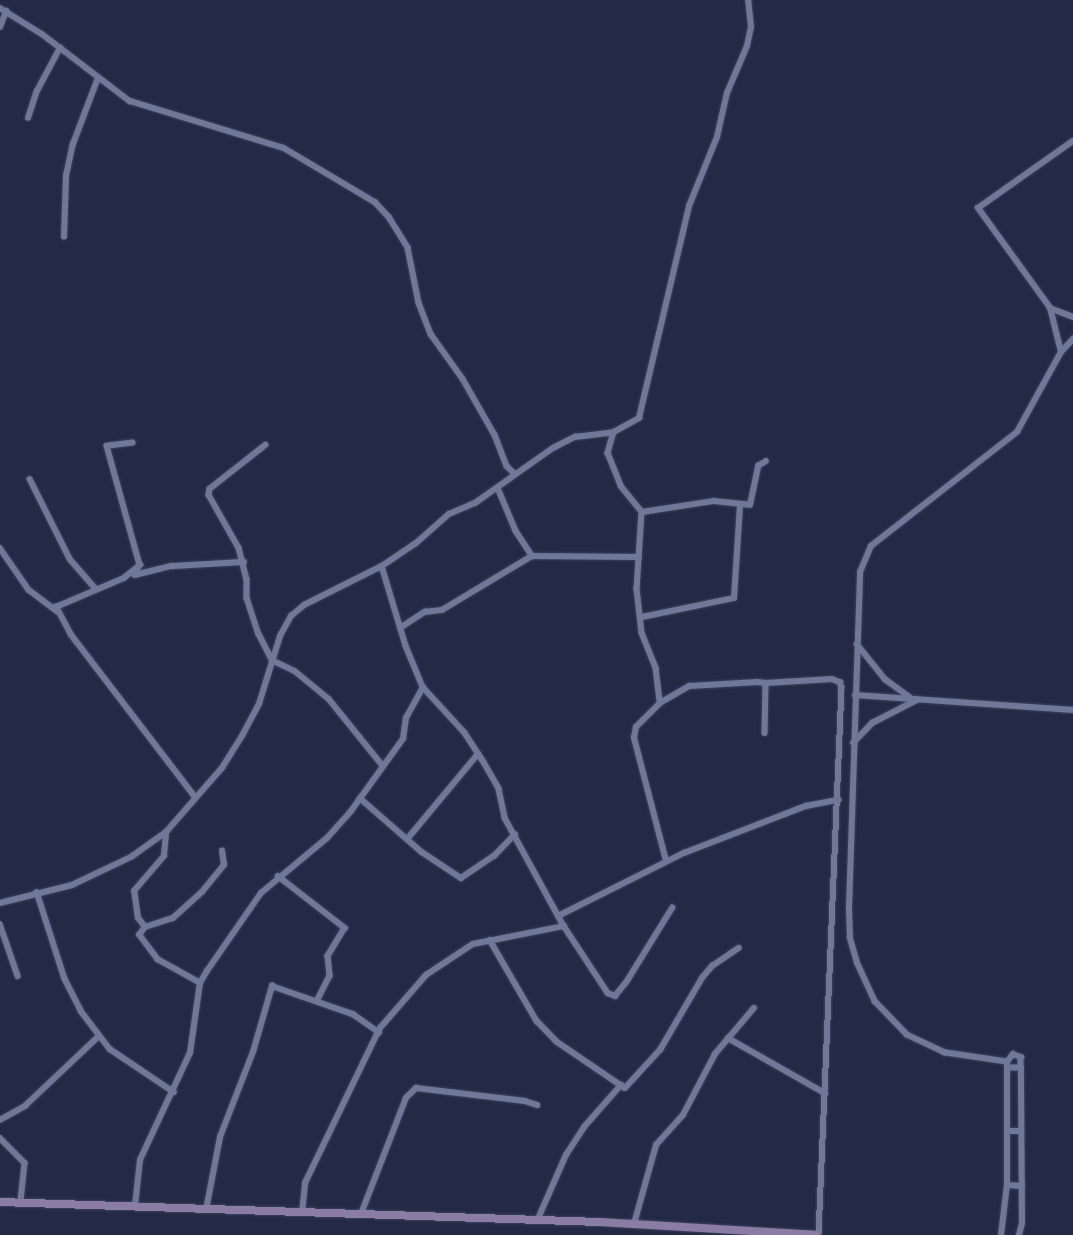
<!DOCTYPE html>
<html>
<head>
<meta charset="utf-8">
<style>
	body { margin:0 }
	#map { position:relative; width:1073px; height:1235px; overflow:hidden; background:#242a46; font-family:Manrope,sans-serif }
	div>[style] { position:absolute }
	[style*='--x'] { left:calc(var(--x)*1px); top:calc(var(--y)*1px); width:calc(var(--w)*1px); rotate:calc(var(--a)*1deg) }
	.roads { filter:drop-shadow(0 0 1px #3f445d) drop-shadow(0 0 1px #3f445d) }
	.street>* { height:5.5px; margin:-2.75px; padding:0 2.75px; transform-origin:2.75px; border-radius:2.75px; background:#6f7899 }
	.secondary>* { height:8px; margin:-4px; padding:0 4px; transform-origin:4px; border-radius:4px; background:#8a7ca4 }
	span { translate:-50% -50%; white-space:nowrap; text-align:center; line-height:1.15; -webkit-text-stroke:4px #111420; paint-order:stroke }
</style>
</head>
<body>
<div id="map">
	<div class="roads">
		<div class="street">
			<div style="--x:0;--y:8;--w:49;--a:31.8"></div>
			<div style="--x:42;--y:34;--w:111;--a:37.3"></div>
			<div style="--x:130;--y:101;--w:161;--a:17"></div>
			<div style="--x:284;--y:148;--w:106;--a:30.7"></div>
			<div style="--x:375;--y:202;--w:21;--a:47"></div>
			<div style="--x:389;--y:217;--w:36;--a:58"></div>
			<div style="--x:408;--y:248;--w:56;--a:78.7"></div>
			<div style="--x:419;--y:303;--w:33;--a:69"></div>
			<div style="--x:431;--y:334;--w:55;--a:54.6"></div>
			<div style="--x:463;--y:379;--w:64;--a:60.3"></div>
			<div style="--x:495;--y:435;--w:33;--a:69"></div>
			<div style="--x:507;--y:466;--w:11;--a:45"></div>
			<div style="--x:0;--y:27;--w:17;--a:-69"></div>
			<div style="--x:28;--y:118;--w:28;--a:-72"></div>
			<div style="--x:37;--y:91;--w:49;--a:-61.9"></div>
			<div style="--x:64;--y:237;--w:61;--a:-88.1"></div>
			<div style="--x:66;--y:176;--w:33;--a:-78"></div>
			<div style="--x:73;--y:144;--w:71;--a:-69.3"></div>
			<div style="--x:1050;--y:308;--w:25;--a:21"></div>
			<div style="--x:1061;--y:352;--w:45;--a:-104"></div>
			<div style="--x:1050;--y:308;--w:123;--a:-125.8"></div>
			<div style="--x:978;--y:208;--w:116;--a:-35.2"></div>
			<div style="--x:614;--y:432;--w:22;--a:106"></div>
			<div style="--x:608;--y:453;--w:35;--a:68"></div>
			<div style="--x:621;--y:486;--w:33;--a:51"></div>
			<div style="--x:642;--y:512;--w:77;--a:93.7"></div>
			<div style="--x:637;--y:589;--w:44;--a:83.5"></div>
			<div style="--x:642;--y:633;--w:38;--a:68"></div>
			<div style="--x:656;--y:668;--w:35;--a:83"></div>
			<div style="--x:133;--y:443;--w:26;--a:173"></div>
			<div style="--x:107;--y:446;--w:123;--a:74.5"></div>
			<div style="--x:266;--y:445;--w:71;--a:141.8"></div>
			<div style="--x:210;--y:489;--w:6;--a:99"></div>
			<div style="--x:209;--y:495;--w:61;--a:60.5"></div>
			<div style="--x:239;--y:548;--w:32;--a:76"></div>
			<div style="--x:247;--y:579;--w:19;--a:90"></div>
			<div style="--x:247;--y:598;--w:38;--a:72"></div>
			<div style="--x:259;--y:634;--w:29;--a:63"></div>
			<div style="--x:272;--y:660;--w:25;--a:26"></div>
			<div style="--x:295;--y:671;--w:44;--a:39.5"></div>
			<div style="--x:329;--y:699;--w:86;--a:51.1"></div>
			<div style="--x:30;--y:479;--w:89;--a:63.4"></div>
			<div style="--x:70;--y:559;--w:37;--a:49"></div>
			<div style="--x:498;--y:488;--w:47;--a:67.3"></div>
			<div style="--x:516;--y:531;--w:30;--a:57"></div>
			<div style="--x:532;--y:556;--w:107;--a:0.5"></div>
			<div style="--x:642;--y:512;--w:73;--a:-8.7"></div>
			<div style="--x:714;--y:501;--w:36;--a:6"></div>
			<div style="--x:750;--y:505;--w:40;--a:-78"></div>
			<div style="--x:758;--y:466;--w:9;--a:-32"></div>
			<div style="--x:0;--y:548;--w:51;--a:55.4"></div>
			<div style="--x:29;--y:590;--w:36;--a:37"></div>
			<div style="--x:382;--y:566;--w:84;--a:73.3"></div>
			<div style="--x:406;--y:646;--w:44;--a:67.5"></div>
			<div style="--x:423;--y:687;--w:62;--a:47.6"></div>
			<div style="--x:465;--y:733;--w:31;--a:57"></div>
			<div style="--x:482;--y:759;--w:34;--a:60"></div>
			<div style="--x:499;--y:789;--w:30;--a:78"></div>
			<div style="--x:505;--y:818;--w:123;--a:61.4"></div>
			<div style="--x:564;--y:926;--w:80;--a:56.7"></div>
			<div style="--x:608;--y:993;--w:8;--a:23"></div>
			<div style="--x:615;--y:996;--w:19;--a:-51"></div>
			<div style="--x:627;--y:981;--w:86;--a:-58.3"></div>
			<div style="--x:642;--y:617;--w:94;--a:-11.7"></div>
			<div style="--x:734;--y:598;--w:92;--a:-86.3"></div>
			<div style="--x:400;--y:628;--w:30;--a:-33"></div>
			<div style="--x:425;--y:612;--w:17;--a:-7"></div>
			<div style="--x:442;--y:610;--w:105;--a:-31"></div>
			<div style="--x:857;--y:644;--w:45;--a:51.3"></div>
			<div style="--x:885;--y:679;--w:32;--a:36"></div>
			<div style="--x:766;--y:683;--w:66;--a:-3.5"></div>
			<div style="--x:832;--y:679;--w:9;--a:21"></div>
			<div style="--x:840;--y:682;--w:6;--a:72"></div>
			<div style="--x:842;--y:688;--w:547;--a:92.41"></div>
			<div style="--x:855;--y:695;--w:219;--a:3.9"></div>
			<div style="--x:853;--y:743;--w:28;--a:-46"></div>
			<div style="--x:872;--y:723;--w:51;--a:-27.1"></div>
			<div style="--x:194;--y:796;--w:203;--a:-127.4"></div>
			<div style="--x:71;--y:635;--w:32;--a:-118"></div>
			<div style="--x:56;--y:607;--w:74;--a:-23.1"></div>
			<div style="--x:124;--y:578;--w:21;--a:-39"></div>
			<div style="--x:140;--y:565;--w:11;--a:117"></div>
			<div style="--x:135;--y:575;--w:38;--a:-14"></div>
			<div style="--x:172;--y:566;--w:72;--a:-3.2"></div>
			<div style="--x:360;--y:798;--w:82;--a:41.1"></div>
			<div style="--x:422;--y:852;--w:47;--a:33.7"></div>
			<div style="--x:461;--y:878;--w:40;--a:-34"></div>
			<div style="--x:494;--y:856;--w:30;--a:-46"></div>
			<div style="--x:409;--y:837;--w:108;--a:-50.3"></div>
			<div style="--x:666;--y:861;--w:127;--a:-104.6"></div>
			<div style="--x:634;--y:738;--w:11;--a:-80"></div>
			<div style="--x:636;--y:727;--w:34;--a:-45"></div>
			<div style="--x:660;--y:703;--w:34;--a:-30"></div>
			<div style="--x:690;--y:686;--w:67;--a:-3.4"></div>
			<div style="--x:757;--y:682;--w:9;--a:6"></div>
			<div style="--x:766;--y:683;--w:50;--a:91.1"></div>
			<div style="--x:278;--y:876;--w:85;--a:37.8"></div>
			<div style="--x:345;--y:928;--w:33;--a:121"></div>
			<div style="--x:328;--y:956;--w:20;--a:84"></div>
			<div style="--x:330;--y:976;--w:28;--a:117"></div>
			<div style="--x:37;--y:892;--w:91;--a:72.2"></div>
			<div style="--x:65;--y:979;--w:36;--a:63"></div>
			<div style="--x:81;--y:1011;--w:48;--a:52.7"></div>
			<div style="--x:110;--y:1049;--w:77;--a:33.9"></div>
			<div style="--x:0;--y:903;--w:74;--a:-14"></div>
			<div style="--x:72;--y:885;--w:65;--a:-25.4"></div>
			<div style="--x:131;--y:857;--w:43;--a:-35.5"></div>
			<div style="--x:166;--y:832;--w:85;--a:-48.8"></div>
			<div style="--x:222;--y:768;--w:38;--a:-58"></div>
			<div style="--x:242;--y:736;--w:36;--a:-62"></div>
			<div style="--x:259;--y:704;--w:71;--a:-72.8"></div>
			<div style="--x:280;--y:636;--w:23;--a:-61"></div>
			<div style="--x:291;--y:616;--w:17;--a:-40"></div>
			<div style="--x:304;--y:605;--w:87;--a:-26.6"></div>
			<div style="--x:382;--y:566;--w:40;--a:-34"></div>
			<div style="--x:415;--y:544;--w:45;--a:-41.4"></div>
			<div style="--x:449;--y:514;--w:28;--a:-23"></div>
			<div style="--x:475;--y:503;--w:95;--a:-35.2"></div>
			<div style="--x:553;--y:448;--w:25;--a:-27"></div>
			<div style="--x:575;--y:437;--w:39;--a:-7"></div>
			<div style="--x:614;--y:432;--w:29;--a:-29"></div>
			<div style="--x:639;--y:418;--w:218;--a:-76.7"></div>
			<div style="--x:689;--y:206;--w:74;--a:-67.9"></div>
			<div style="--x:717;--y:137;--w:45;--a:-77.2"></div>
			<div style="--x:727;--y:93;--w:51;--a:-66.9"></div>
			<div style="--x:747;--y:46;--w:19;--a:-78"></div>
			<div style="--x:751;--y:27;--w:27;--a:-96"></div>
			<div style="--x:558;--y:916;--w:141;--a:-26.6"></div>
			<div style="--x:684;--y:853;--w:131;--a:-21.1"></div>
			<div style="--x:806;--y:806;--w:33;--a:-11"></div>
			<div style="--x:0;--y:924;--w:55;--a:70.9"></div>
			<div style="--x:145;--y:927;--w:11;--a:-128"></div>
			<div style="--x:138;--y:918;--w:27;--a:-98"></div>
			<div style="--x:134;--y:891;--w:46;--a:-49.4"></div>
			<div style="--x:164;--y:856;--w:24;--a:-85"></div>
			<div style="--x:490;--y:940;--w:94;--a:59.9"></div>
			<div style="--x:537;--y:1021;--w:28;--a:46"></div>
			<div style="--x:556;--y:1041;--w:83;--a:34.3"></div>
			<div style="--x:625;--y:1088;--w:52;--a:-47.4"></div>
			<div style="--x:660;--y:1050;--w:83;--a:-59.7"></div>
			<div style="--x:702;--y:978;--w:16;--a:-50"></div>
			<div style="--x:712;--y:966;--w:32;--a:-34"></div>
			<div style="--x:200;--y:983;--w:48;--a:-151.3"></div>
			<div style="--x:158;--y:960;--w:31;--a:-127"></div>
			<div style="--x:139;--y:935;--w:10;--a:-53"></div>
			<div style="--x:145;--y:927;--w:29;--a:-18"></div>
			<div style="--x:173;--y:918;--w:39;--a:-42"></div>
			<div style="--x:202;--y:892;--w:35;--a:-51"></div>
			<div style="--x:224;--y:865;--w:14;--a:-98"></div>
			<div style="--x:728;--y:1038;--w:112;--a:29.6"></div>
			<div style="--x:1007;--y:1062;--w:63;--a:-171.7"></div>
			<div style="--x:945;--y:1053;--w:42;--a:-154.7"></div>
			<div style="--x:907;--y:1035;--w:46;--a:-134.1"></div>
			<div style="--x:875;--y:1002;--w:43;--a:-114.8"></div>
			<div style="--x:857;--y:963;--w:26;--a:-106"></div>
			<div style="--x:850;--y:938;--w:30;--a:-92"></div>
			<div style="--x:849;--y:908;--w:336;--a:-88.1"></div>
			<div style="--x:860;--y:572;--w:28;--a:-67"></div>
			<div style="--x:871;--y:546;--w:185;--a:-38"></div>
			<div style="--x:1017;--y:432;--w:91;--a:-61.2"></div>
			<div style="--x:1061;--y:352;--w:18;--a:-47"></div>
			<div style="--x:0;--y:1120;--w:29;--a:-29"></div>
			<div style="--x:25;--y:1106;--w:102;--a:-43.4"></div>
			<div style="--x:1008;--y:1131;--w:12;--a:0"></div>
			<div style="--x:0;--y:1138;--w:35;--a:45"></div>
			<div style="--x:25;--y:1163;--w:39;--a:96"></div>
			<div style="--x:1007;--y:1185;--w:15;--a:4"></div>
			<div style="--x:135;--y:1206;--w:46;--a:-83.8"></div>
			<div style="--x:140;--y:1160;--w:118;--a:-65"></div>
			<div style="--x:190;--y:1053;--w:71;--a:-81.9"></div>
			<div style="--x:200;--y:983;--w:14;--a:-60"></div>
			<div style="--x:207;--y:971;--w:95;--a:-55.3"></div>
			<div style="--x:261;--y:893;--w:86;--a:-39.8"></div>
			<div style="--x:327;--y:838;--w:36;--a:-48"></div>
			<div style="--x:351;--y:811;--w:89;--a:-54.2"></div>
			<div style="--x:403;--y:739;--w:21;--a:-82"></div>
			<div style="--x:406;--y:718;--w:35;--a:-61"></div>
			<div style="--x:206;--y:1210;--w:74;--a:-79.1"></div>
			<div style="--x:220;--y:1137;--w:91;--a:-68.8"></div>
			<div style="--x:253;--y:1052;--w:69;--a:-73.9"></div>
			<div style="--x:272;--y:986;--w:86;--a:19.1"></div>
			<div style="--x:353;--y:1014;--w:32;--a:35"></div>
			<div style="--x:302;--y:1213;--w:30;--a:-84"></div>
			<div style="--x:305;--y:1183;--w:172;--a:-64.2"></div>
			<div style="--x:380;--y:1028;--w:70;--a:-49"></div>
			<div style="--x:426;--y:975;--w:56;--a:-33.4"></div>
			<div style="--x:473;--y:944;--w:93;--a:-11.2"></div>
			<div style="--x:361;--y:1214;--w:124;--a:-68.8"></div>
			<div style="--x:406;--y:1098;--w:14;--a:-45"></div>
			<div style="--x:416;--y:1088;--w:110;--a:6.8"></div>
			<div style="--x:525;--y:1101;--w:13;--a:18"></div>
			<div style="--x:537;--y:1221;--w:72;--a:-66.3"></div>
			<div style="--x:566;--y:1155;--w:33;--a:-57"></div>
			<div style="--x:584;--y:1127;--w:56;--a:-48.6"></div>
			<div style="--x:634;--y:1224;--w:82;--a:-74.4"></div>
			<div style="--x:656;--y:1145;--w:40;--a:-48"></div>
			<div style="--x:683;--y:1115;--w:69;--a:-62.3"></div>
			<div style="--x:715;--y:1054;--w:60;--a:-49.7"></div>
			<div style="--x:1001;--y:1235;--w:50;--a:-83.2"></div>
			<div style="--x:1007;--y:1185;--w:123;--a:-90"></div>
			<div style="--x:1007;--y:1062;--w:10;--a:-53"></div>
			<div style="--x:1013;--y:1054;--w:9;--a:21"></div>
			<div style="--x:1021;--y:1057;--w:11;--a:90"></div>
			<div style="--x:1021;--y:1068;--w:12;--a:180"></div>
			<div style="--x:1019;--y:1235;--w:12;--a:-76"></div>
			<div style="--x:1022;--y:1223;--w:155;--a:-90.4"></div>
		</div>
		<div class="secondary">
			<div style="--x:0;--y:1202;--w:599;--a:1.91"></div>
			<div style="--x:599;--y:1222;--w:217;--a:3.4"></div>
		</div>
	</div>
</div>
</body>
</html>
